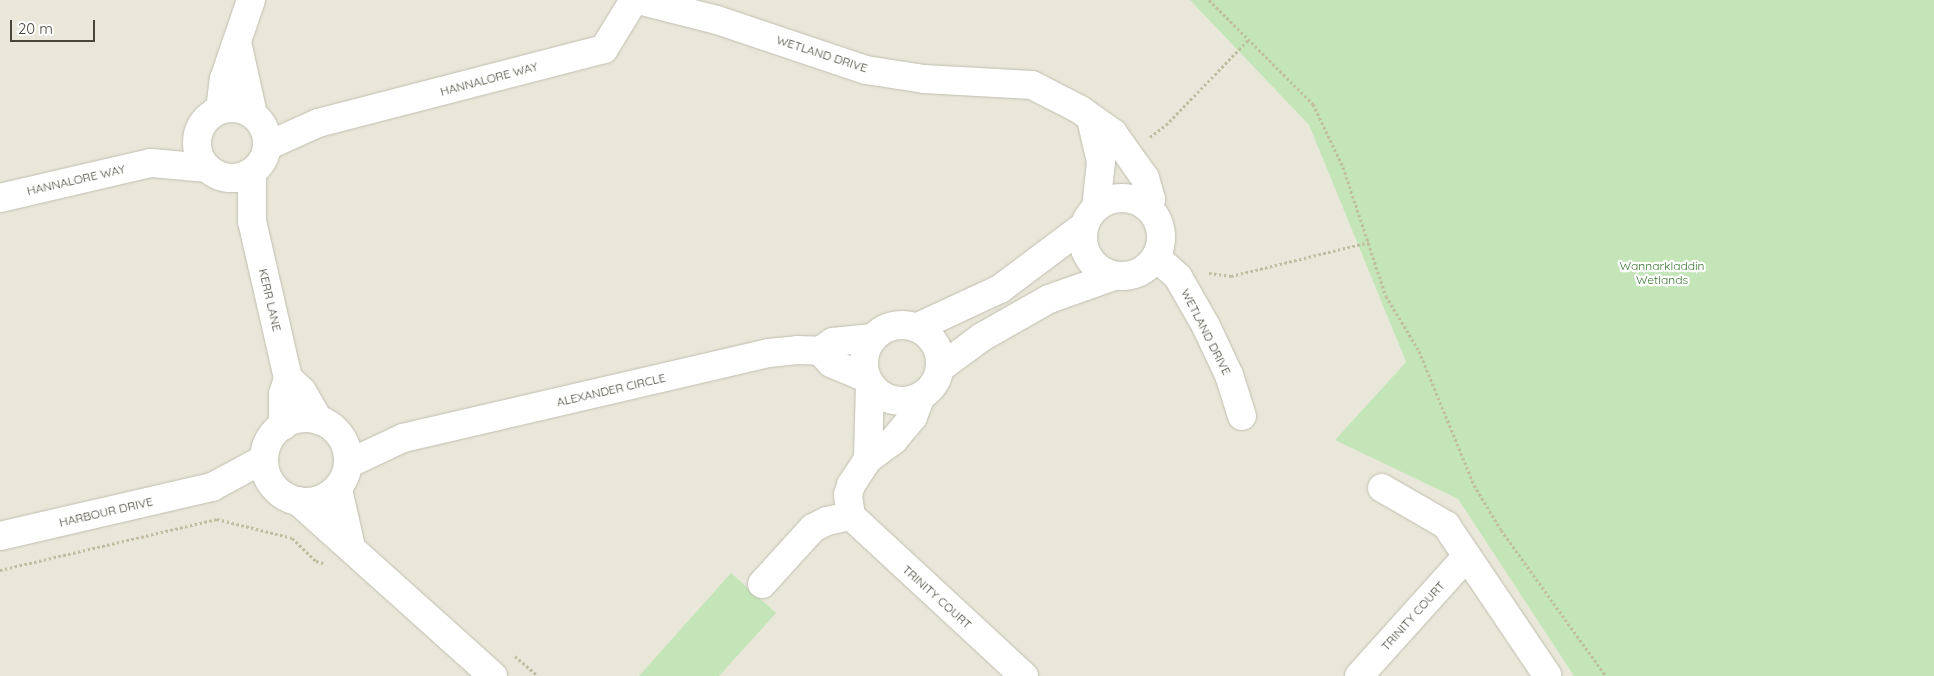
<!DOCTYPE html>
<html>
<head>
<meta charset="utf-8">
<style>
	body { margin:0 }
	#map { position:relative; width:1934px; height:676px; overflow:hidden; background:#f4f4eb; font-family:Quicksand,sans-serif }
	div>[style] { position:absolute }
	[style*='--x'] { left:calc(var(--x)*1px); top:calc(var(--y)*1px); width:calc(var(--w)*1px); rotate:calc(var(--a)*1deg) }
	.residential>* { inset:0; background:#e8e7d9 }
	.green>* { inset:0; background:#c4e5b7 }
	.path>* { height:3px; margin-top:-1.5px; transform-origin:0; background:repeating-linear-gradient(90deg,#c0bda0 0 2.5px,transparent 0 5px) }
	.roads { filter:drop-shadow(0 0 1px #bfbeae) drop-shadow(0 0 1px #bfbeae) }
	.minor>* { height:28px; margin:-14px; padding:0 14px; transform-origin:14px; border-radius:14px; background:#fff }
	.minor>.ring { margin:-14px; padding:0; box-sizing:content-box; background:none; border:28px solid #fff; border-radius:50% }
	span { translate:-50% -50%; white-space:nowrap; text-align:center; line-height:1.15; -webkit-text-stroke:4.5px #fff; paint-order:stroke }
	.street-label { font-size:12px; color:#484639 }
	.park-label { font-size:12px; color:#38772f }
	.scale { position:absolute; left:10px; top:20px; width:85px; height:22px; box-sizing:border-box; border:2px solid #484639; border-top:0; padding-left:6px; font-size:15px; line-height:18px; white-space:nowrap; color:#484639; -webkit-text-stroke:4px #fff; paint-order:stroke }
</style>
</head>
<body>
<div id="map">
	<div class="residential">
		<div style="clip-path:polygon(0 0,1190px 0,1309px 125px,1406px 362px,1336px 440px,1458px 499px,1574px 676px,0 676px)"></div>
	</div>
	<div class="green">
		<div style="clip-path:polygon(1190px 0,1934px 0,1934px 676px,1574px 676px,1458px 499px,1335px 440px,1406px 362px,1309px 125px)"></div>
		<div style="clip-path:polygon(731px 573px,776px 613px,719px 676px,639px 676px)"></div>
	</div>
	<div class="path">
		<div style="--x:1209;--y:0;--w:147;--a:45"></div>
		<div style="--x:1313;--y:104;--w:70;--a:64.5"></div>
		<div style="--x:1343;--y:167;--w:136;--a:71.6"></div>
		<div style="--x:1386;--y:296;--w:64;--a:59"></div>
		<div style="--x:1419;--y:351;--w:145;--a:67.7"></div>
		<div style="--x:1474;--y:485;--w:52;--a:59"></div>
		<div style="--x:1501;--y:530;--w:180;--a:54.3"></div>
		<div style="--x:1150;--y:137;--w:20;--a:-37"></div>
		<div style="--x:1166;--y:125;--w:120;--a:-46"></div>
		<div style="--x:1209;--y:273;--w:22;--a:8"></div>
		<div style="--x:1231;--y:276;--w:142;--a:-13.8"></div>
		<div style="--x:0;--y:570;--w:223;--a:-13.2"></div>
		<div style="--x:217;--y:519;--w:77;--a:14.2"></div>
		<div style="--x:292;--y:538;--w:33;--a:44"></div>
		<div style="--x:316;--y:561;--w:10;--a:17"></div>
		<div style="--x:515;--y:656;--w:30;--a:41"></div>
	</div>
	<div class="roads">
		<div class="minor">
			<div style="--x:638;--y:0;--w:81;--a:14.2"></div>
			<div style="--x:717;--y:20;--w:157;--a:18.6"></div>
			<div style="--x:866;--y:70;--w:59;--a:8.8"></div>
			<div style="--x:924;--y:79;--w:108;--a:3.2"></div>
			<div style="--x:1032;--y:85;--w:53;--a:27.1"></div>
			<div style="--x:1079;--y:109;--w:42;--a:35.2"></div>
			<div style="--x:1113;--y:133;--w:55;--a:54.6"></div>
			<div style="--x:1145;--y:178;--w:22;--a:74"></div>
			<div style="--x:1151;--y:199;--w:10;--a:101"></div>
			<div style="--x:237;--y:42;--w:74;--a:77.5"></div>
			<div class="ring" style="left:197px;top:108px;width:42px;height:42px"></div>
			<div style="--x:220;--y:110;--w:31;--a:-83"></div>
			<div style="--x:224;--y:79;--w:83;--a:-71.1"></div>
			<div style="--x:1091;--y:119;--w:44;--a:76.9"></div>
			<div style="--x:1101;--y:162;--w:46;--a:96.2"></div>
			<div style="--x:267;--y:146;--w:56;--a:-24.3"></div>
			<div style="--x:318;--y:123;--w:295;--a:-14.5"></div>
			<div style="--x:604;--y:49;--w:57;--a:-58.5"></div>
			<div style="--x:252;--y:172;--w:49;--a:90"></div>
			<div style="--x:252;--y:221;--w:161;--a:77.1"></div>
			<div style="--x:288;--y:378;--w:17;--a:107"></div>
			<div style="--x:283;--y:394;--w:32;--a:90"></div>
			<div class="ring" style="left:1083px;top:198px;width:50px;height:50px"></div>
			<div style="--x:0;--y:198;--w:155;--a:-13.1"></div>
			<div style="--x:151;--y:163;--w:57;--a:5"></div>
			<div style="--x:1156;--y:257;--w:30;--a:42"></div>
			<div style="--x:1178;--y:277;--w:56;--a:60.3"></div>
			<div style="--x:1206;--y:326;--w:54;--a:64.9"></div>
			<div style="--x:1229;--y:375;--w:43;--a:72.4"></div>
			<div class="ring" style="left:864px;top:325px;width:48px;height:48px"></div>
			<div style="--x:918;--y:327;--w:90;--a:-24.9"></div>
			<div style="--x:1000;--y:289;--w:105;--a:-36.9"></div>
			<div style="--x:820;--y:351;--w:16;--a:47"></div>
			<div style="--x:831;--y:363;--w:38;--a:23"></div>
			<div style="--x:940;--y:368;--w:52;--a:-36.4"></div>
			<div style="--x:982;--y:337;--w:77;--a:-29.6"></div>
			<div style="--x:1049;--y:299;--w:69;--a:-19.5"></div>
			<div style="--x:288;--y:378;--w:19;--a:43"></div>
			<div style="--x:302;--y:391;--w:34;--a:60"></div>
			<div style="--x:921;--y:396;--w:22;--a:111"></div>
			<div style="--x:913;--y:417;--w:30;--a:130"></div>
			<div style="--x:894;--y:440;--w:32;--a:144"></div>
			<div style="--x:868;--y:459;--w:31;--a:123"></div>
			<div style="--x:851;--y:485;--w:10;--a:107"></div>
			<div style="--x:848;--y:495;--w:21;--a:82"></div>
			<div style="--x:851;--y:516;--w:236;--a:42.8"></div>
			<div class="ring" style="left:264px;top:418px;width:56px;height:56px"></div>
			<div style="--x:868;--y:459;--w:74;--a:-88.5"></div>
			<div style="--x:348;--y:464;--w:61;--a:-25.3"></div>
			<div style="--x:403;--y:438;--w:376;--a:-13.1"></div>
			<div style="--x:769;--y:353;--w:28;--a:-6"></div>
			<div style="--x:797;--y:350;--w:23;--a:2"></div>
			<div style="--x:820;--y:351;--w:16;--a:-35"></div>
			<div style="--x:833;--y:342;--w:39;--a:-6"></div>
			<div style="--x:1382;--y:488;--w:74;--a:30"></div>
			<div style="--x:1446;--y:525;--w:181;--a:56"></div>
			<div style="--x:338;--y:489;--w:59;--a:77.4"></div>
			<div style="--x:298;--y:501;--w:262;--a:41.9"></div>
			<div style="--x:0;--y:536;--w:218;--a:-13"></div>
			<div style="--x:212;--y:487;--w:59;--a:-28.3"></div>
			<div style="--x:762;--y:584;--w:76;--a:-47.7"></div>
			<div style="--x:813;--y:528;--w:16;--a:-27"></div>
			<div style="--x:827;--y:521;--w:25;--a:-12"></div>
			<div style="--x:1359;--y:676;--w:161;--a:-48"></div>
		</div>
	</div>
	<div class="street-label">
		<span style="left:822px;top:54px;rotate:18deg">WETLAND DRIVE</span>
		<span style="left:489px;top:79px;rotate:-15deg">HANNALORE WAY</span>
		<span style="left:76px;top:180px;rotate:-13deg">HANNALORE WAY</span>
		<span style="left:270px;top:300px;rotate:77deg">KERR LANE</span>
		<span style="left:1206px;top:332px;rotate:63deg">WETLAND DRIVE</span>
		<span style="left:611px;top:390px;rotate:-13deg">ALEXANDER CIRCLE</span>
		<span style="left:106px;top:512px;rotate:-13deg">HARBOUR DRIVE</span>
		<span style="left:937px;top:597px;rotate:42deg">TRINITY COURT</span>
		<span style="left:1413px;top:616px;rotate:-48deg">TRINITY COURT</span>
	</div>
	<div class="park-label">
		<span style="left:1662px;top:273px">Wannarkladdin<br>Wetlands</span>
	</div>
	<div class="scale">20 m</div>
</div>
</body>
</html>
